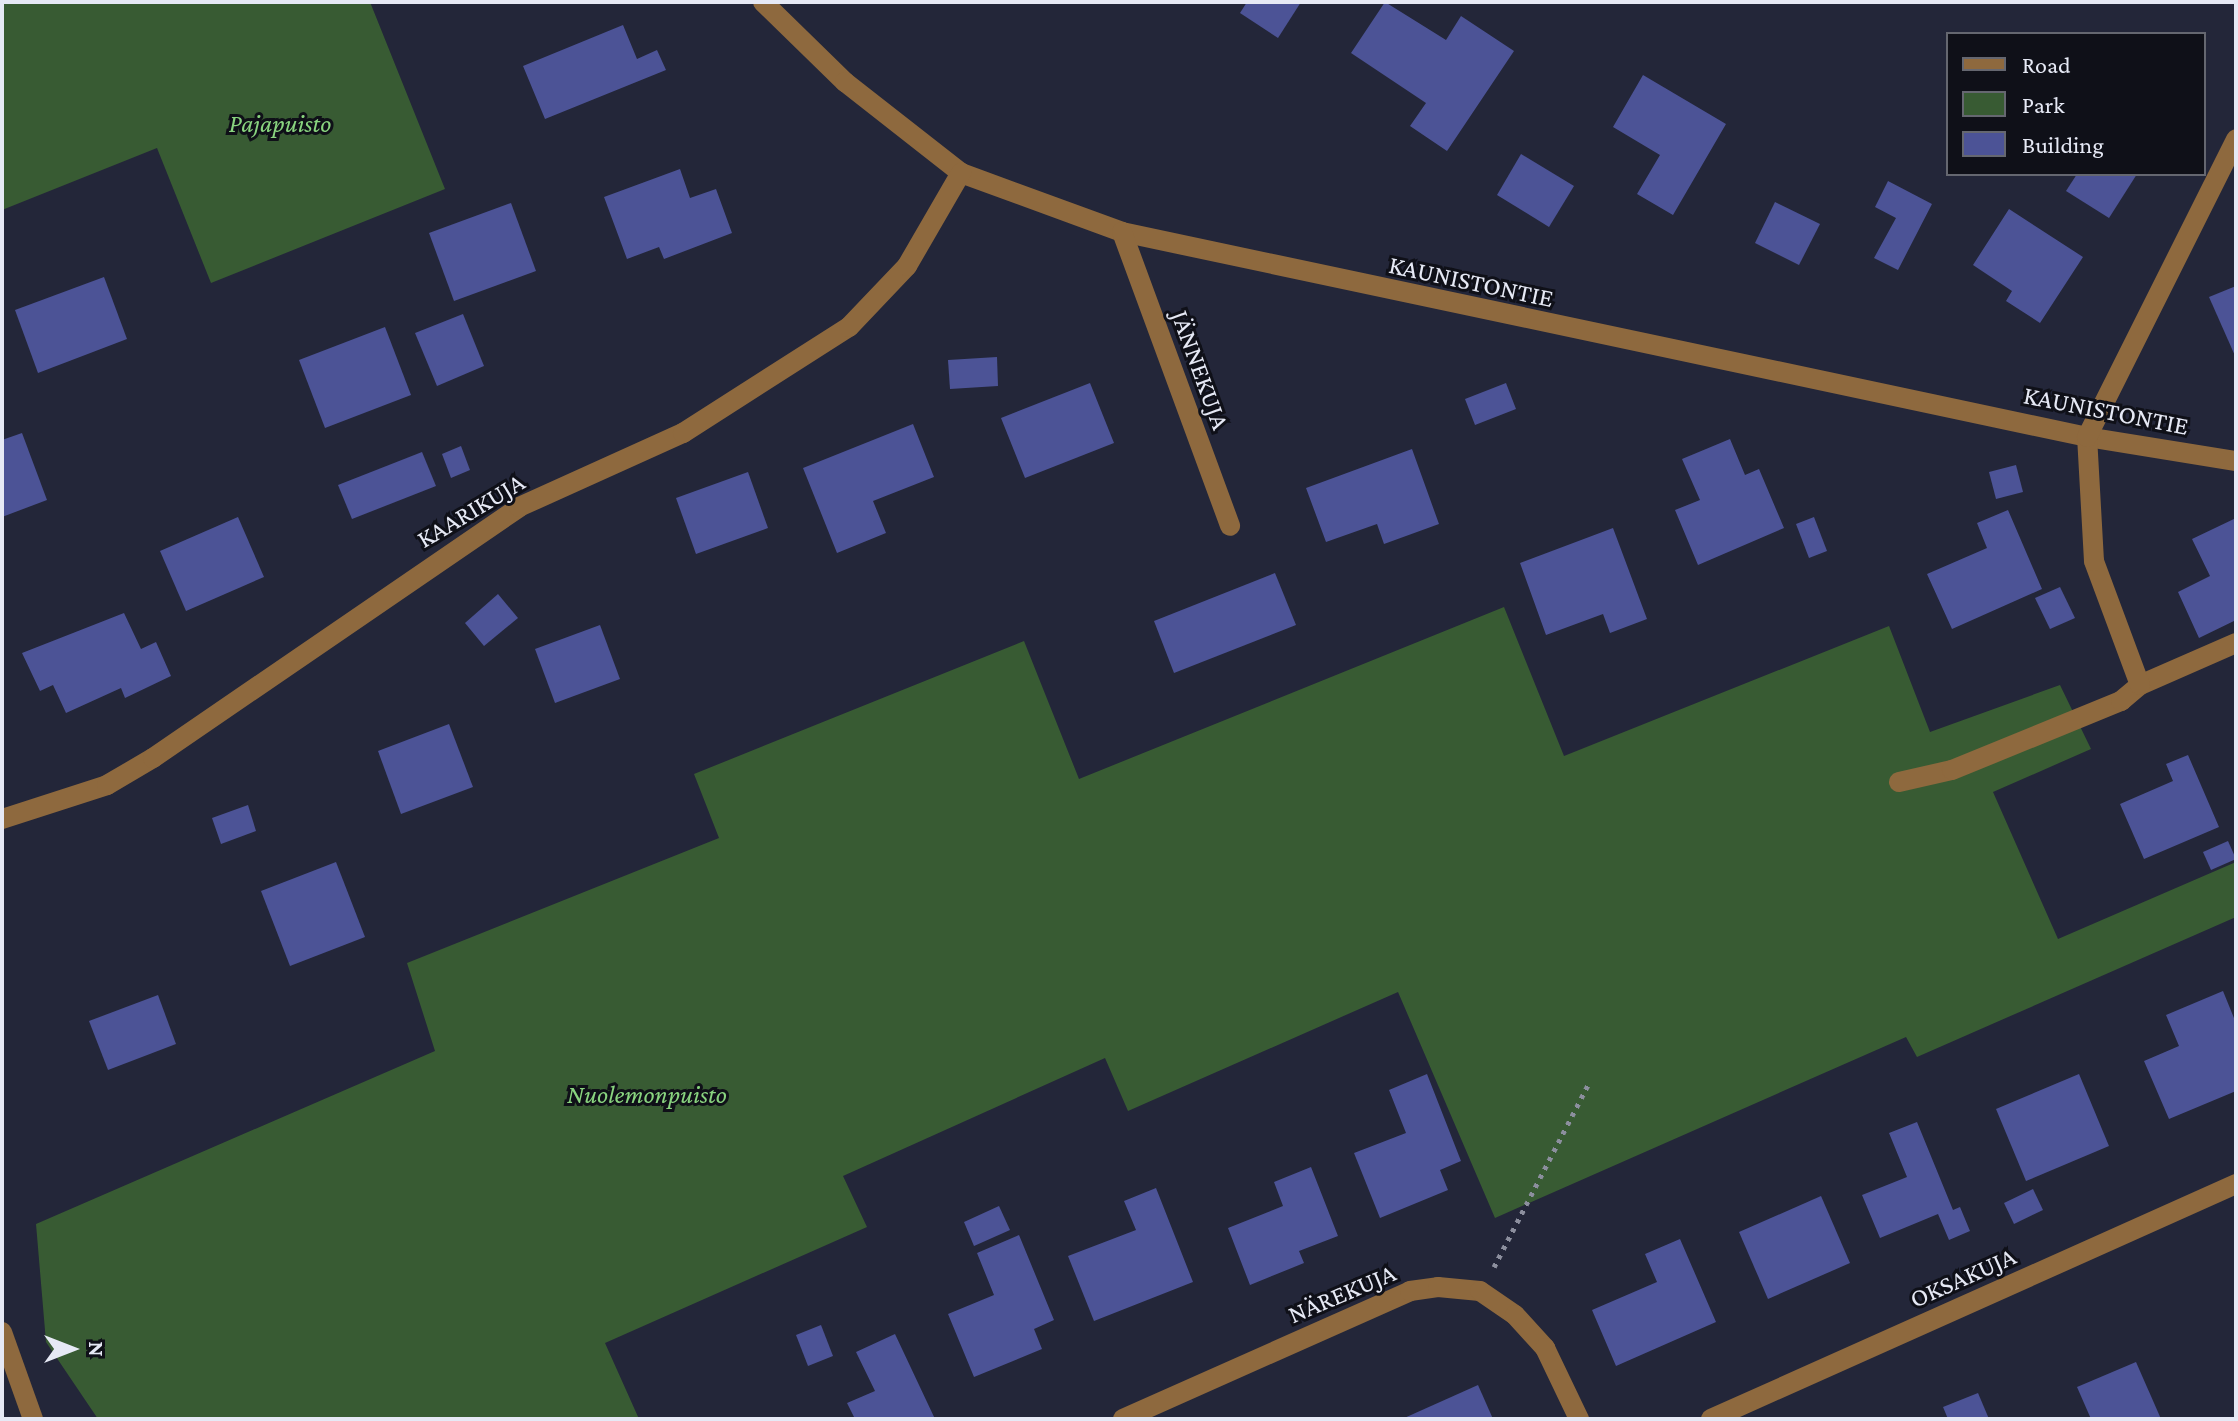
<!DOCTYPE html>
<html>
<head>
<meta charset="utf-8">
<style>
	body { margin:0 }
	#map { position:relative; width:2238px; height:1421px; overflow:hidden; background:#232639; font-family:"Crimson Pro",serif }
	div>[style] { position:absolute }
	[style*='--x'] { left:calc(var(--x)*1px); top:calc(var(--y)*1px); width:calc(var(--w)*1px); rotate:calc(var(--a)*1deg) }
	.green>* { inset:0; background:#385b33 }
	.building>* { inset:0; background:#4c5396 }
	.path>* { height:5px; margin-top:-2.5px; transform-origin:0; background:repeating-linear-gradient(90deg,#8c8f9e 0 4px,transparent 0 10px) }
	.minor>* { height:20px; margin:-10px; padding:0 10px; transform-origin:10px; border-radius:10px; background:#8e693e }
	span { translate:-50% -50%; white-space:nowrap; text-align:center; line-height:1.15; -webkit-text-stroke:6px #0f1018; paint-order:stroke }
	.park-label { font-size:26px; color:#89d47f; font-style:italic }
	.street-label { font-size:26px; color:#e6e9f5 }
	.frame { position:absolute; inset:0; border:4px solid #e6e9f5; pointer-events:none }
	.legend { position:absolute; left:1946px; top:32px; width:260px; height:144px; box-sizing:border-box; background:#0f1018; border:2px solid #656770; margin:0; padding:10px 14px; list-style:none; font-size:24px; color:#e6e9f5 }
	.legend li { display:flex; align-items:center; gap:16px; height:40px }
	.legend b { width:40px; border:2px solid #656770 }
	.north { position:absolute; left:32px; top:1309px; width:80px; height:80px; -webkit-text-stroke:6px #0f1018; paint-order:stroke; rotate:90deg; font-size:22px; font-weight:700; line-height:32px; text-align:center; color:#e6e9f5 }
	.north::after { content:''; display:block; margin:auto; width:28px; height:36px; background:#e6e9f5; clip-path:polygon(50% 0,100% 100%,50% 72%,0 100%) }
</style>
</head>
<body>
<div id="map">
	<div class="green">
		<div style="clip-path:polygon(2px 2px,370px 2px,445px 189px,211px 283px,157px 148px,2px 210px)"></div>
		<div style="clip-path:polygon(1504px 607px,1564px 756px,1889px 626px,1930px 732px,2060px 685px,2091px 749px,1993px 792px,2058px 939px,2236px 862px,2236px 917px,1917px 1057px,1906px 1037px,1495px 1218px,1398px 992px,1128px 1111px,1105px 1058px,843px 1176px,867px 1227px,605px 1343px,639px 1419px,98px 1419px,46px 1342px,36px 1224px,435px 1051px,407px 963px,719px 838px,694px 774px,1024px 641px,1079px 779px)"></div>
	</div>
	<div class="building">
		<div style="clip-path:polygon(1247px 2px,1301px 2px,1278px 38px,1240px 13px)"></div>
		<div style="clip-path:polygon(1385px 2px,1446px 40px,1461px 16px,1514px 51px,1447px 151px,1410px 126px,1426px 103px,1351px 53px)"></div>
		<div style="clip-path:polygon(623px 25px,637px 59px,657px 50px,666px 70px,545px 119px,523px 66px)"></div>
		<div style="clip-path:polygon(1643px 75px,1726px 124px,1673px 215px,1637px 194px,1660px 155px,1613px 127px)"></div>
		<div style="clip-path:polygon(1521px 154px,1574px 186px,1549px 227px,1497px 195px)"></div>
		<div style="clip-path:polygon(680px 169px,690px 198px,716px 189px,732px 233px,664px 259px,659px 247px,627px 259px,604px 197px)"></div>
		<div style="clip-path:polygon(2077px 174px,2137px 174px,2109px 218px,2066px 191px)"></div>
		<div style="clip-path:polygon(1888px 181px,1932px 204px,1898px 270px,1874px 258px,1896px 218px,1875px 207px)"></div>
		<div style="clip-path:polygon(1775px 202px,1820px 224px,1799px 265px,1755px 243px)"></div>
		<div style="clip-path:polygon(511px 203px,536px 271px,454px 301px,429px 233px)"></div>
		<div style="clip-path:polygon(2009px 209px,2083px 257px,2040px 323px,2006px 301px,2012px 291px,1973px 265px)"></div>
		<div style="clip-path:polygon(104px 277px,127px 339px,38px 373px,15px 310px)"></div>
		<div style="clip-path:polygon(2236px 286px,2236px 358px,2209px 297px)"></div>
		<div style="clip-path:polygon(463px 314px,484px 366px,437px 386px,415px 333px)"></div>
		<div style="clip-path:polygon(385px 327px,411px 395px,325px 428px,299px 360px)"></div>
		<div style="clip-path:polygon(997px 357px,998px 386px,950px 389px,948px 360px)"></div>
		<div style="clip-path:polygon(1090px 383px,1114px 443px,1025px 478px,1001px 418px)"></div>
		<div style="clip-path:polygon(1506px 383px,1516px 409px,1475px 425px,1465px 399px)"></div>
		<div style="clip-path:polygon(913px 424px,934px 477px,873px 501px,886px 533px,837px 553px,803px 468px)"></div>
		<div style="clip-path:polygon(22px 433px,47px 500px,2px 517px,2px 440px)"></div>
		<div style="clip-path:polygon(1730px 439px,1745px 475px,1759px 469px,1784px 528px,1698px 565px,1675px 510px,1700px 500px,1682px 459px)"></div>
		<div style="clip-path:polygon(461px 446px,470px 470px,451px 478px,442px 454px)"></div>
		<div style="clip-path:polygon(1412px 449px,1439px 524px,1384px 544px,1377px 524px,1326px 542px,1306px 488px)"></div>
		<div style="clip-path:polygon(422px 452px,436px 486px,352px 519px,338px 485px)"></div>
		<div style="clip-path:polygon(2016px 465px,2023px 492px,1996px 499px,1989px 472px)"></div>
		<div style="clip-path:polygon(748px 472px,768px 528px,696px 554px,676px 498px)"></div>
		<div style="clip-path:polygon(2008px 510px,2042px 589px,1952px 629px,1927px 574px,1987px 548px,1977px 523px)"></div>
		<div style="clip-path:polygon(238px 517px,264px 577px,186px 611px,160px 551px)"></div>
		<div style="clip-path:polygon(1814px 517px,1827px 551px,1809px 558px,1796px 524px)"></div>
		<div style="clip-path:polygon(2236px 518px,2236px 620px,2199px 638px,2178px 592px,2210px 576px,2192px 539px)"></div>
		<div style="clip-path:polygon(1613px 528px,1647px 619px,1610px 633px,1603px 614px,1546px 635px,1520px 563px)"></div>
		<div style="clip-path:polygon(1275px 573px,1296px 625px,1174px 673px,1154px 621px)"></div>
		<div style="clip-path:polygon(2060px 587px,2075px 618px,2050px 629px,2035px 598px)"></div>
		<div style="clip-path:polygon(498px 594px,518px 618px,484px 646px,465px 623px)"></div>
		<div style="clip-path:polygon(124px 613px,141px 649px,156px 642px,171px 676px,125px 698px,121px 688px,66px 713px,53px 685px,40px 691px,22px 653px)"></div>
		<div style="clip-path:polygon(600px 625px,620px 679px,555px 703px,535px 649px)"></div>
		<div style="clip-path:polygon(449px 724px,473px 787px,401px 814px,378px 751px)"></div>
		<div style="clip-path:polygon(2188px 755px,2219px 827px,2144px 859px,2120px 804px,2173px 781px,2166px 764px)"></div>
		<div style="clip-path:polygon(248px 805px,256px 831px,221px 844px,212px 818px)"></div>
		<div style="clip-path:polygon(2228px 841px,2236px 859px,2211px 870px,2203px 852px)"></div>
		<div style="clip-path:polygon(336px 862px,365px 937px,290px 966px,261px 891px)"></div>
		<div style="clip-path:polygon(2223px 991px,2236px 1023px,2236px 1091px,2169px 1119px,2144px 1061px,2179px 1046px,2166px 1015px)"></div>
		<div style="clip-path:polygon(158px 995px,176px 1044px,108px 1070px,89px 1021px)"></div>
		<div style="clip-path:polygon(1427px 1074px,1461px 1161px,1440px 1170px,1448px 1190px,1380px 1218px,1354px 1153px,1406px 1133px,1389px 1090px)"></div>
		<div style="clip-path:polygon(2079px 1074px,2109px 1146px,2026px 1181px,1996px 1109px)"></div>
		<div style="clip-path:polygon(1917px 1122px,1953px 1210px,1960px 1207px,1970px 1231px,1949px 1240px,1938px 1214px,1880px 1238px,1862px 1195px,1907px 1177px,1889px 1133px)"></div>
		<div style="clip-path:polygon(1311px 1167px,1338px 1236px,1299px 1251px,1304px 1263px,1250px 1285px,1228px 1228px,1283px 1206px,1274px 1182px)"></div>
		<div style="clip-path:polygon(1156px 1188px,1193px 1282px,1094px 1321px,1068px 1256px,1136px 1230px,1124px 1201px)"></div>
		<div style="clip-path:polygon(2033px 1189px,2043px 1210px,2014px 1224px,2004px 1203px)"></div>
		<div style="clip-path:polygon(1821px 1196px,1850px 1263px,1768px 1299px,1739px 1232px)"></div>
		<div style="clip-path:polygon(999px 1206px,1010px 1230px,974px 1246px,964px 1222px)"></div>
		<div style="clip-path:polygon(1019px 1235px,1054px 1320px,1034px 1329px,1042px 1349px,974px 1377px,948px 1314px,994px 1295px,977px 1253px)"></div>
		<div style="clip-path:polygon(1680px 1239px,1716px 1322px,1616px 1366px,1592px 1310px,1657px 1282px,1645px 1254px)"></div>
		<div style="clip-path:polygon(821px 1325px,833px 1356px,808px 1366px,796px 1335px)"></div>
		<div style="clip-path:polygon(895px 1334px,935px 1419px,855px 1419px,847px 1403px,875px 1391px,856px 1352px)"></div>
		<div style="clip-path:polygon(2136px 1362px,2161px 1419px,2091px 1419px,2077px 1387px)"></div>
		<div style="clip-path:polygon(1478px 1385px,1493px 1419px,1402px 1419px)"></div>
		<div style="clip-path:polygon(1978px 1393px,1989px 1419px,1948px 1419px,1943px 1407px)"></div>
	</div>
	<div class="path">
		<div style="--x:1494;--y:1267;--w:207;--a:-62.7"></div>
	</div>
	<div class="minor">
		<div style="--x:763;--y:2;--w:115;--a:44.3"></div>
		<div style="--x:845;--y:82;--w:147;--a:38.1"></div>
		<div style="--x:961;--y:173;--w:171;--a:20.1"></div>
		<div style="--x:1122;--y:232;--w:987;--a:11.99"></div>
		<div style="--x:2087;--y:437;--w:151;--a:9.2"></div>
		<div style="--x:1122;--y:232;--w:313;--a:69.8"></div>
		<div style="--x:2140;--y:685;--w:105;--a:-23.6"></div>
		<div style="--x:1899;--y:782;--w:54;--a:-12.8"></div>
		<div style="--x:1952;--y:770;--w:183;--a:-22.2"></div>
		<div style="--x:2121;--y:701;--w:25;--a:-40"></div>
		<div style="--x:2140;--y:685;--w:132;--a:-110.4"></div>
		<div style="--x:2094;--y:561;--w:124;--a:-93.2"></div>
		<div style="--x:2087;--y:437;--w:333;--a:-63.4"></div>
		<div style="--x:2;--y:819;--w:110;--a:-17.9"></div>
		<div style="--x:107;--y:785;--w:53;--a:-30.4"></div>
		<div style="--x:153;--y:758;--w:444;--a:-34.4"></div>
		<div style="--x:519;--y:507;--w:180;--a:-24.3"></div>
		<div style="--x:683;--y:433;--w:197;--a:-32.6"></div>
		<div style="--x:849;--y:327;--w:84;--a:-46.4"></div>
		<div style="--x:907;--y:266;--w:108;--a:-59.9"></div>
		<div style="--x:2;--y:1332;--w:92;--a:70.4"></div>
		<div style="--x:1123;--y:1419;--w:314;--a:-24"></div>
		<div style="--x:1410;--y:1291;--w:28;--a:-8"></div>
		<div style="--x:1438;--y:1287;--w:42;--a:5.4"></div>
		<div style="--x:1480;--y:1291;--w:42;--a:34.4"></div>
		<div style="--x:1515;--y:1315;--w:45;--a:47.7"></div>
		<div style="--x:1545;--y:1348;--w:79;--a:64.4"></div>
		<div style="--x:1711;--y:1419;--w:575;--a:-24.11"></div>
	</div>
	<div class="park-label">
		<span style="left:280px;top:124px">Pajapuisto</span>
		<span style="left:647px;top:1095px">Nuolemonpuisto</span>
	</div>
	<div class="street-label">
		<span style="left:1471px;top:282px;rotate:12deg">KAUNISTONTIE</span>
		<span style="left:1200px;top:370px;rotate:70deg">JÄNNEKUJA</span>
		<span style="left:2106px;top:411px;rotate:11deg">KAUNISTONTIE</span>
		<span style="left:471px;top:511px;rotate:-31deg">KAARIKUJA</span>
		<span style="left:1963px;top:1278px;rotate:-24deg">OKSAKUJA</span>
		<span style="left:1342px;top:1294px;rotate:-23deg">NÄREKUJA</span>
	</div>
	<div class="frame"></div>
	<ul class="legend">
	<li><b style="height:10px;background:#8e693e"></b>Road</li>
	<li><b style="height:22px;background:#385b33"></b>Park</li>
	<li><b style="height:22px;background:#4c5396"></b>Building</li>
	</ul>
	<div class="north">N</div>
</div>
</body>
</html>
